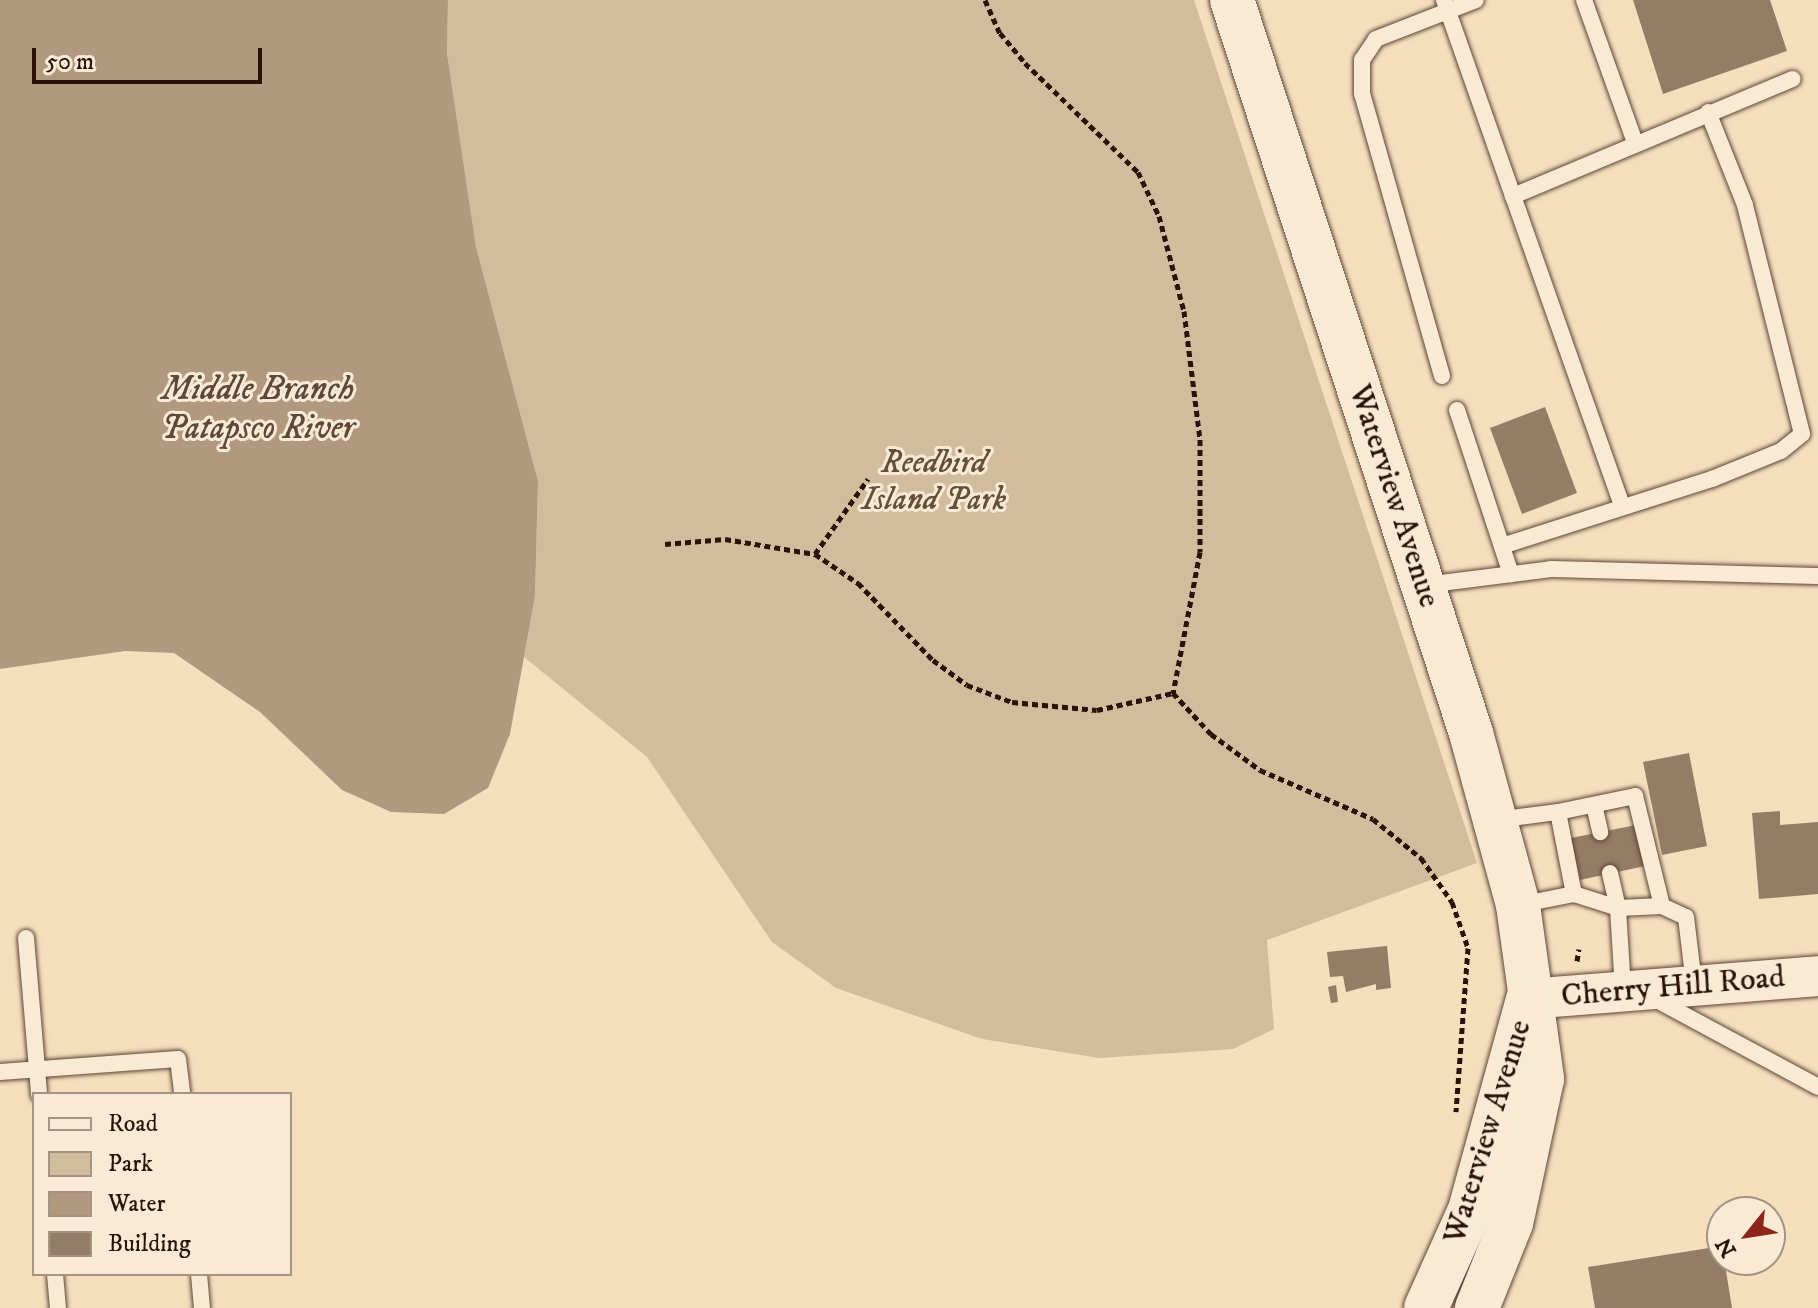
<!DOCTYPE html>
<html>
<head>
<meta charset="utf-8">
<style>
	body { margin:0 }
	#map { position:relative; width:1818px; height:1308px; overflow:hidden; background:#f4dfbd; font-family:"IM FELL DW Pica",serif }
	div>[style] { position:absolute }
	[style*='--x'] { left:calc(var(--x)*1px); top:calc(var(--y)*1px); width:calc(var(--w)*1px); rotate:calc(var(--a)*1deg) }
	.green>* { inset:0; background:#d2bc9e }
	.water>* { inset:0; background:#b0997f }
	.building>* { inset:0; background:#947d66 }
	.path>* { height:5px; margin-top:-2.5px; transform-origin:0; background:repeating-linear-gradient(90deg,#2b1208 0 6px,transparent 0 10px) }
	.roads { filter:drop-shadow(0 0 2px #5d4535) drop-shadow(0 0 2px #5d4535) }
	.service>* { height:16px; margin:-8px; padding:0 8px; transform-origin:8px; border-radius:8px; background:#f8ead4 }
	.tertiary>* { height:40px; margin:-20px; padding:0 20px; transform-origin:20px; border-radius:20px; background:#f8ead4 }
	.secondary>* { height:44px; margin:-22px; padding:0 22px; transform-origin:22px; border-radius:22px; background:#f8ead4 }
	span { translate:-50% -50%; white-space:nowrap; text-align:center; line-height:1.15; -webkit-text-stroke:6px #f8ead4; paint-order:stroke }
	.park-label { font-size:32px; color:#654e3c; font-style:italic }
	.street-label { font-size:32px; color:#2b1208 }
	.water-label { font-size:34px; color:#604838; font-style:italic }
	.legend { position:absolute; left:32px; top:1092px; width:260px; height:184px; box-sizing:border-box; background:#f8ead4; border:2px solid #a69482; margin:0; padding:10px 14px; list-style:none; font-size:24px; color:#2b1208 }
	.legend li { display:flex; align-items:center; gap:16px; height:40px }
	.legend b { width:40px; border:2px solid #a69482 }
	.north { position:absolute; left:1706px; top:1196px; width:80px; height:80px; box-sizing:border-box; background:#f8ead4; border:2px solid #a69482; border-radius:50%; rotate:240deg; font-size:22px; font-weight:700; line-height:32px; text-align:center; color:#2b1208 }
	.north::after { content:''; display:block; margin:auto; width:28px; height:36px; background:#8f2418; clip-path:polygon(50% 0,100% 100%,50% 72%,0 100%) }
	.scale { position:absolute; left:32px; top:48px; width:230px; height:36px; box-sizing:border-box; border:4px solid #2b1208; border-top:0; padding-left:10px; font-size:24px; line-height:28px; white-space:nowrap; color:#2b1208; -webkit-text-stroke:6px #f8ead4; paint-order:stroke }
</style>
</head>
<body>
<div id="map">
	<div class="green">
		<div style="clip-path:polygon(448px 0,1194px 0,1477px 863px,1267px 940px,1274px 1029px,1233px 1049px,1099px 1058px,982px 1039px,836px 988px,772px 942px,647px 757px,524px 657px,535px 596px,538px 481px,476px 247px,447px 53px)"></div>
	</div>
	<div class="water">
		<div style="clip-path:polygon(0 0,448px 0,447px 53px,476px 247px,538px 481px,535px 596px,510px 734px,488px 788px,444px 814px,391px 812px,342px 790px,260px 712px,174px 653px,125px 651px,0 669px)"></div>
	</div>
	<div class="building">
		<div style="clip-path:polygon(1633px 0,1770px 0,1787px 51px,1663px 94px)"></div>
		<div style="clip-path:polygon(1545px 407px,1577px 493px,1522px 514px,1490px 428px)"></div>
		<div style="clip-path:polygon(1689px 753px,1707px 846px,1662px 855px,1643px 762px)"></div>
		<div style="clip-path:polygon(1780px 811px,1780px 825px,1818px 822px,1818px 894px,1759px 899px,1752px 813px)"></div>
		<div style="clip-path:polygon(1636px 825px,1645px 866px,1580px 880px,1571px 838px)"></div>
		<div style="clip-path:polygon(1387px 946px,1391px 988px,1376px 990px,1376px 984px,1346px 992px,1343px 976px,1330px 977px,1327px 952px)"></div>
		<div style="clip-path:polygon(1336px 985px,1338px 1002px,1331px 1003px,1328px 987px)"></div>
		<div style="clip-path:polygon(1722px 1246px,1732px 1308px,1595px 1308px,1588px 1267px)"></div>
	</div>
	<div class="path">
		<div style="--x:985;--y:0;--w:36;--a:66"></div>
		<div style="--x:1000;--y:33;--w:39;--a:50"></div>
		<div style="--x:1025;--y:63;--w:157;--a:44"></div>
		<div style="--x:1138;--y:172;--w:49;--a:64.5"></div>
		<div style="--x:1159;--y:216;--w:98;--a:75.3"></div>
		<div style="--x:1184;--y:311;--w:129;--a:82.9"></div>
		<div style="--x:1200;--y:439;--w:113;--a:90"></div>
		<div style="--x:1200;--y:552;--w:144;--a:100.8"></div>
		<div style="--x:1173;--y:693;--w:56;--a:47.2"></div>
		<div style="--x:1211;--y:734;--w:61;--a:36.3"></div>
		<div style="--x:1260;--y:770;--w:123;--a:23.4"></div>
		<div style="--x:1373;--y:819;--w:62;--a:39.1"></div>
		<div style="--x:1421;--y:858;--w:54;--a:54.8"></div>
		<div style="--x:1452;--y:902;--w:49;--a:70.8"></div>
		<div style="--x:1468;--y:948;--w:164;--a:94.2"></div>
		<div style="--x:665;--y:544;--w:60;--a:-4.8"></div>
		<div style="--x:725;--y:539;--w:91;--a:9.5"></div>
		<div style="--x:815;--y:554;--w:52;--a:34"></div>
		<div style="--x:858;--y:583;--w:107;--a:45.8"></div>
		<div style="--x:933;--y:660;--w:42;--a:36.3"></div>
		<div style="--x:967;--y:685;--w:48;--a:20.7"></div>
		<div style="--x:1012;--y:702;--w:85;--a:5.4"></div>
		<div style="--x:1097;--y:710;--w:78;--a:-12.6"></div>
		<div style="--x:815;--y:554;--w:92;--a:-54.8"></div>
		<div style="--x:1577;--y:961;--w:12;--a:-81"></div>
	</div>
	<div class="roads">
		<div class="service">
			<div style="--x:1444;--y:0;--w:208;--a:70.6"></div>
			<div style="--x:1513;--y:196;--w:303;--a:-22.7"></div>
			<div style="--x:1584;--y:0;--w:149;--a:70.3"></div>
			<div style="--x:1513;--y:196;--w:328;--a:70.6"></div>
			<div style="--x:1442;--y:376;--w:293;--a:-105.8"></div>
			<div style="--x:1362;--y:94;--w:34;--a:-90"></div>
			<div style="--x:1362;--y:60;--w:25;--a:-56"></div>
			<div style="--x:1376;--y:39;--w:107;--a:-21.3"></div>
			<div style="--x:1457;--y:410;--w:173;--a:71.8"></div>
			<div style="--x:1502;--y:546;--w:220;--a:-17.7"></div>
			<div style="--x:1712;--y:479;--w:74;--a:-22.1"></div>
			<div style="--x:1781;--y:451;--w:27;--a:-39"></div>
			<div style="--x:1802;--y:434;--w:236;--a:-104"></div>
			<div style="--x:1745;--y:205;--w:100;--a:-111.7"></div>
			<div style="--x:1425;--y:585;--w:127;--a:-7.2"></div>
			<div style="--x:1551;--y:569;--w:267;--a:1.5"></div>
			<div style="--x:1594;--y:805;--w:28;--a:77"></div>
			<div style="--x:1558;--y:812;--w:79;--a:-11.7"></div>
			<div style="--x:1635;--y:796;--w:113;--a:76.2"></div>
			<div style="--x:1496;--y:820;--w:63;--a:-7.4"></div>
			<div style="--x:1558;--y:812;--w:84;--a:79"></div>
			<div style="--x:1519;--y:905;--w:56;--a:-11.3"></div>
			<div style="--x:1574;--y:894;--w:46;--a:17.7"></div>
			<div style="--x:1618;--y:908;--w:36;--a:-103"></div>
			<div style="--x:26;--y:938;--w:157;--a:85.2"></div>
			<div style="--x:1623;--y:990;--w:82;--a:-93.5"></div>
			<div style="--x:1618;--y:908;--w:44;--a:-2.6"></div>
			<div style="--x:1662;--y:906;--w:26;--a:25"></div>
			<div style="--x:1686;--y:917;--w:67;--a:83.2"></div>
			<div style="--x:1653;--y:998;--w:187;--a:28.3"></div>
			<div style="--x:0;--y:1072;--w:178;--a:-4.2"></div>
			<div style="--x:178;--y:1059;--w:35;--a:83"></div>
			<div style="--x:55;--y:1274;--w:34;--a:85"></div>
			<div style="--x:199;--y:1274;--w:34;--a:85"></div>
		</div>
		<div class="tertiary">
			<div style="--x:1528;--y:999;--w:291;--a:-4.5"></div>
		</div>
		<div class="secondary">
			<div style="--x:1232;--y:0;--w:771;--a:71.94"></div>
			<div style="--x:1471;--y:733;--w:178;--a:74.7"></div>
			<div style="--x:1518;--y:905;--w:176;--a:82.1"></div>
			<div style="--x:1542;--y:1079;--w:147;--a:102.1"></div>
			<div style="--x:1511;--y:1223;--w:92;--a:111.8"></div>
			<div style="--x:1426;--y:1308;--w:107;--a:-65.8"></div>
			<div style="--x:1470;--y:1210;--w:219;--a:-74.6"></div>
		</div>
	</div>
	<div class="park-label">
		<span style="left:934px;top:482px">Reedbird<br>Island Park</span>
	</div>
	<div class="street-label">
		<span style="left:1394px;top:496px;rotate:72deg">Waterview Avenue</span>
		<span style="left:1673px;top:987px;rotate:-5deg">Cherry Hill Road</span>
		<span style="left:1488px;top:1132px;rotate:-73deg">Waterview Avenue</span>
	</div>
	<div class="water-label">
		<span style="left:258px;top:409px">Middle Branch<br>Patapsco River</span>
	</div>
	<ul class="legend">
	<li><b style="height:10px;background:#f8ead4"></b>Road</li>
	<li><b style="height:22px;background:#d2bc9e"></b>Park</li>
	<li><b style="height:22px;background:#b0997f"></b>Water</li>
	<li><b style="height:22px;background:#947d66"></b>Building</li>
	</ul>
	<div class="north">N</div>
	<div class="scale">50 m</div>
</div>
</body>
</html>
